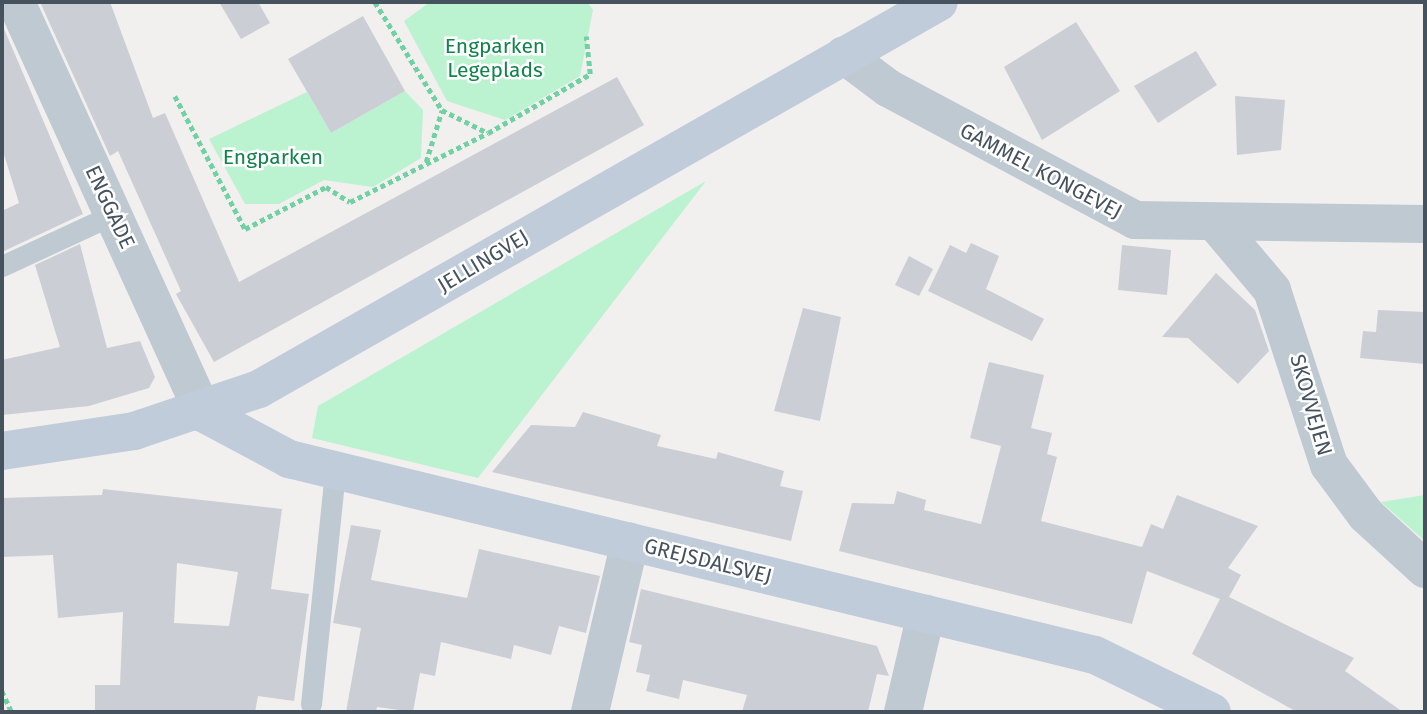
<!DOCTYPE html>
<html>
<head>
<meta charset="utf-8">
<style>
	body { margin:0 }
	#map { position:relative; width:1427px; height:714px; overflow:hidden; background:#f2efef; font-family:"Fira Sans",sans-serif }
	div>[style] { position:absolute }
	[style*='--x'] { left:calc(var(--x)*1px); top:calc(var(--y)*1px); width:calc(var(--w)*1px); rotate:calc(var(--a)*1deg) }
	.green>* { inset:0; background:#bbf2d0 }
	.building>* { inset:0; background:#cbced4 }
	.path>* { height:4.5px; margin-top:-2.25px; transform-origin:0; background:repeating-linear-gradient(90deg,#70d2a2 0 5px,transparent 0 8.5px) }
	.lane>* { height:21px; margin:-10.5px; padding:0 10.5px; transform-origin:10.5px; border-radius:10.5px; background:#bfc9d2 }
	.street>* { height:38px; margin:-19px; padding:0 19px; transform-origin:19px; border-radius:19px; background:#bfc9d2 }
	.secondary>* { height:38px; margin:-19px; padding:0 19px; transform-origin:19px; border-radius:19px; background:#c0ccd9 }
	span { translate:-50% -50%; white-space:nowrap; text-align:center; line-height:1.15; -webkit-text-stroke:5px #fff; paint-order:stroke }
	.park-label { font-size:21px; color:#11844b }
	.street-label { font-size:21px; color:#46525e }
	.frame { position:absolute; inset:0; border:4px solid #46525e; pointer-events:none }
</style>
</head>
<body>
<div id="map">
	<div class="green">
		<div style="clip-path:polygon(430px 2px,587px 2px,593px 10px,580px 76px,505px 120px,447px 101px,404px 21px)"></div>
		<div style="clip-path:polygon(405px 91px,423px 110px,421px 158px,373px 187px,324px 180px,279px 204px,245px 204px,209px 139px,307px 92px,331px 133px)"></div>
		<div style="clip-path:polygon(706px 181px,478px 478px,312px 438px,318px 406px)"></div>
		<div style="clip-path:polygon(1425px 495px,1425px 541px,1381px 502px)"></div>
	</div>
	<div class="building">
		<div style="clip-path:polygon(40px 2px,110px 2px,153px 118px,165px 113px,239px 282px,617px 77px,644px 125px,214px 362px,176px 294px,181px 291px,118px 151px,110px 156px)"></div>
		<div style="clip-path:polygon(219px 2px,258px 2px,270px 23px,241px 39px)"></div>
		<div style="clip-path:polygon(363px 16px,405px 91px,331px 133px,288px 59px)"></div>
		<div style="clip-path:polygon(1076px 22px,1120px 91px,1042px 140px,1004px 67px)"></div>
		<div style="clip-path:polygon(2px 24px,83px 214px,2px 252px,2px 211px,19px 203px,2px 148px)"></div>
		<div style="clip-path:polygon(1196px 51px,1217px 85px,1158px 123px,1134px 86px)"></div>
		<div style="clip-path:polygon(1235px 96px,1285px 100px,1281px 150px,1237px 155px)"></div>
		<div style="clip-path:polygon(971px 243px,999px 256px,986px 289px,1044px 319px,1032px 341px,928px 291px,950px 245px,966px 253px)"></div>
		<div style="clip-path:polygon(80px 244px,107px 348px,140px 341px,155px 377px,149px 388px,89px 406px,2px 415px,2px 360px,60px 347px,35px 265px)"></div>
		<div style="clip-path:polygon(1122px 245px,1171px 250px,1167px 295px,1118px 290px)"></div>
		<div style="clip-path:polygon(909px 256px,933px 269px,919px 296px,895px 285px)"></div>
		<div style="clip-path:polygon(1216px 273px,1255px 310px,1269px 351px,1238px 384px,1188px 338px,1162px 337px)"></div>
		<div style="clip-path:polygon(803px 308px,841px 317px,820px 421px,774px 411px)"></div>
		<div style="clip-path:polygon(1378px 310px,1425px 312px,1425px 364px,1360px 358px,1363px 331px,1376px 332px)"></div>
		<div style="clip-path:polygon(989px 362px,1044px 375px,1031px 428px,1052px 433px,1047px 454px,1057px 457px,1041px 521px,1142px 547px,1151px 524px,1163px 529px,1177px 495px,1258px 526px,1228px 568px,1241px 575px,1229px 597px,1354px 658px,1345px 671px,1403px 712px,1297px 712px,1192px 654px,1220px 599px,1147px 571px,1132px 624px,839px 551px,852px 503px,894px 504px,897px 491px,926px 500px,924px 510px,981px 524px,1001px 446px,970px 438px)"></div>
		<div style="clip-path:polygon(583px 412px,661px 435px,657px 446px,716px 459px,718px 452px,784px 471px,780px 486px,803px 491px,791px 541px,492px 472px,531px 425px,575px 427px)"></div>
		<div style="clip-path:polygon(evenodd,103px 489px,282px 509px,271px 589px,309px 594px,294px 701px,258px 696px,255px 712px,95px 712px,95px 685px,120px 685px,123px 612px,58px 618px,53px 555px,2px 557px,2px 498px,102px 495px,103px 489px,177px 563px,238px 572px,229px 626px,174px 623px,177px 563px)"></div>
		<div style="clip-path:polygon(351px 525px,381px 530px,371px 580px,467px 598px,479px 549px,600px 576px,586px 633px,559px 626px,551px 655px,514px 645px,511px 659px,441px 642px,435px 676px,420px 673px,413px 712px,377px 707px,376px 712px,346px 712px,361px 628px,333px 623px)"></div>
		<div style="clip-path:polygon(641px 589px,877px 646px,889px 676px,877px 674px,868px 712px,742px 712px,747px 695px,683px 680px,679px 699px,646px 691px,650px 675px,636px 672px,642px 645px,629px 642px)"></div>
	</div>
	<div class="path">
		<div style="--x:375;--y:2;--w:127;--a:58.2"></div>
		<div style="--x:442;--y:110;--w:51;--a:26.6"></div>
		<div style="--x:175;--y:96;--w:150;--a:62.2"></div>
		<div style="--x:245;--y:229;--w:91;--a:-27.4"></div>
		<div style="--x:326;--y:187;--w:28;--a:32"></div>
		<div style="--x:350;--y:202;--w:154;--a:-26.6"></div>
		<div style="--x:488;--y:133;--w:118;--a:-30"></div>
		<div style="--x:590;--y:74;--w:38;--a:-96"></div>
		<div style="--x:426;--y:162;--w:54;--a:-72.9"></div>
		<div style="--x:2;--y:691;--w:23;--a:65"></div>
	</div>
	<div class="lane">
		<div style="--x:2;--y:266;--w:123;--a:-24.9"></div>
		<div style="--x:311;--y:704;--w:234;--a:-84.1"></div>
	</div>
	<div class="street">
		<div style="--x:16;--y:2;--w:452;--a:65.5"></div>
		<div style="--x:844;--y:55;--w:55;--a:36.9"></div>
		<div style="--x:888;--y:88;--w:280;--a:28.1"></div>
		<div style="--x:1135;--y:220;--w:290;--a:0.8"></div>
		<div style="--x:1218;--y:226;--w:84;--a:49.8"></div>
		<div style="--x:1272;--y:290;--w:184;--a:72"></div>
		<div style="--x:1329;--y:465;--w:62;--a:53.5"></div>
		<div style="--x:1366;--y:515;--w:80;--a:42.5"></div>
		<div style="--x:590;--y:712;--w:175;--a:-76.8"></div>
		<div style="--x:903;--y:712;--w:101;--a:-76.8"></div>
	</div>
	<div class="secondary">
		<div style="--x:203;--y:413;--w:98;--a:28.1"></div>
		<div style="--x:289;--y:459;--w:829;--a:13.67"></div>
		<div style="--x:1095;--y:655;--w:130;--a:26"></div>
		<div style="--x:2;--y:451;--w:134;--a:-8.6"></div>
		<div style="--x:134;--y:431;--w:132;--a:-18.6"></div>
		<div style="--x:259;--y:389;--w:782;--a:-29.64"></div>
	</div>
	<div class="park-label">
		<span style="left:495px;top:58px">Engparken<br>Legeplads</span>
		<span style="left:273px;top:157px">Engparken</span>
	</div>
	<div class="street-label">
		<span style="left:1041px;top:171px;rotate:28deg">GAMMEL KONGEVEJ</span>
		<span style="left:110px;top:207px;rotate:65deg">ENGGADE</span>
		<span style="left:483px;top:261px;rotate:-31deg">JELLINGVEJ</span>
		<span style="left:1311px;top:405px;rotate:74deg">SKOVVEJEN</span>
		<span style="left:708px;top:561px;rotate:14deg">GREJSDALSVEJ</span>
	</div>
	<div class="frame"></div>
</div>
</body>
</html>
